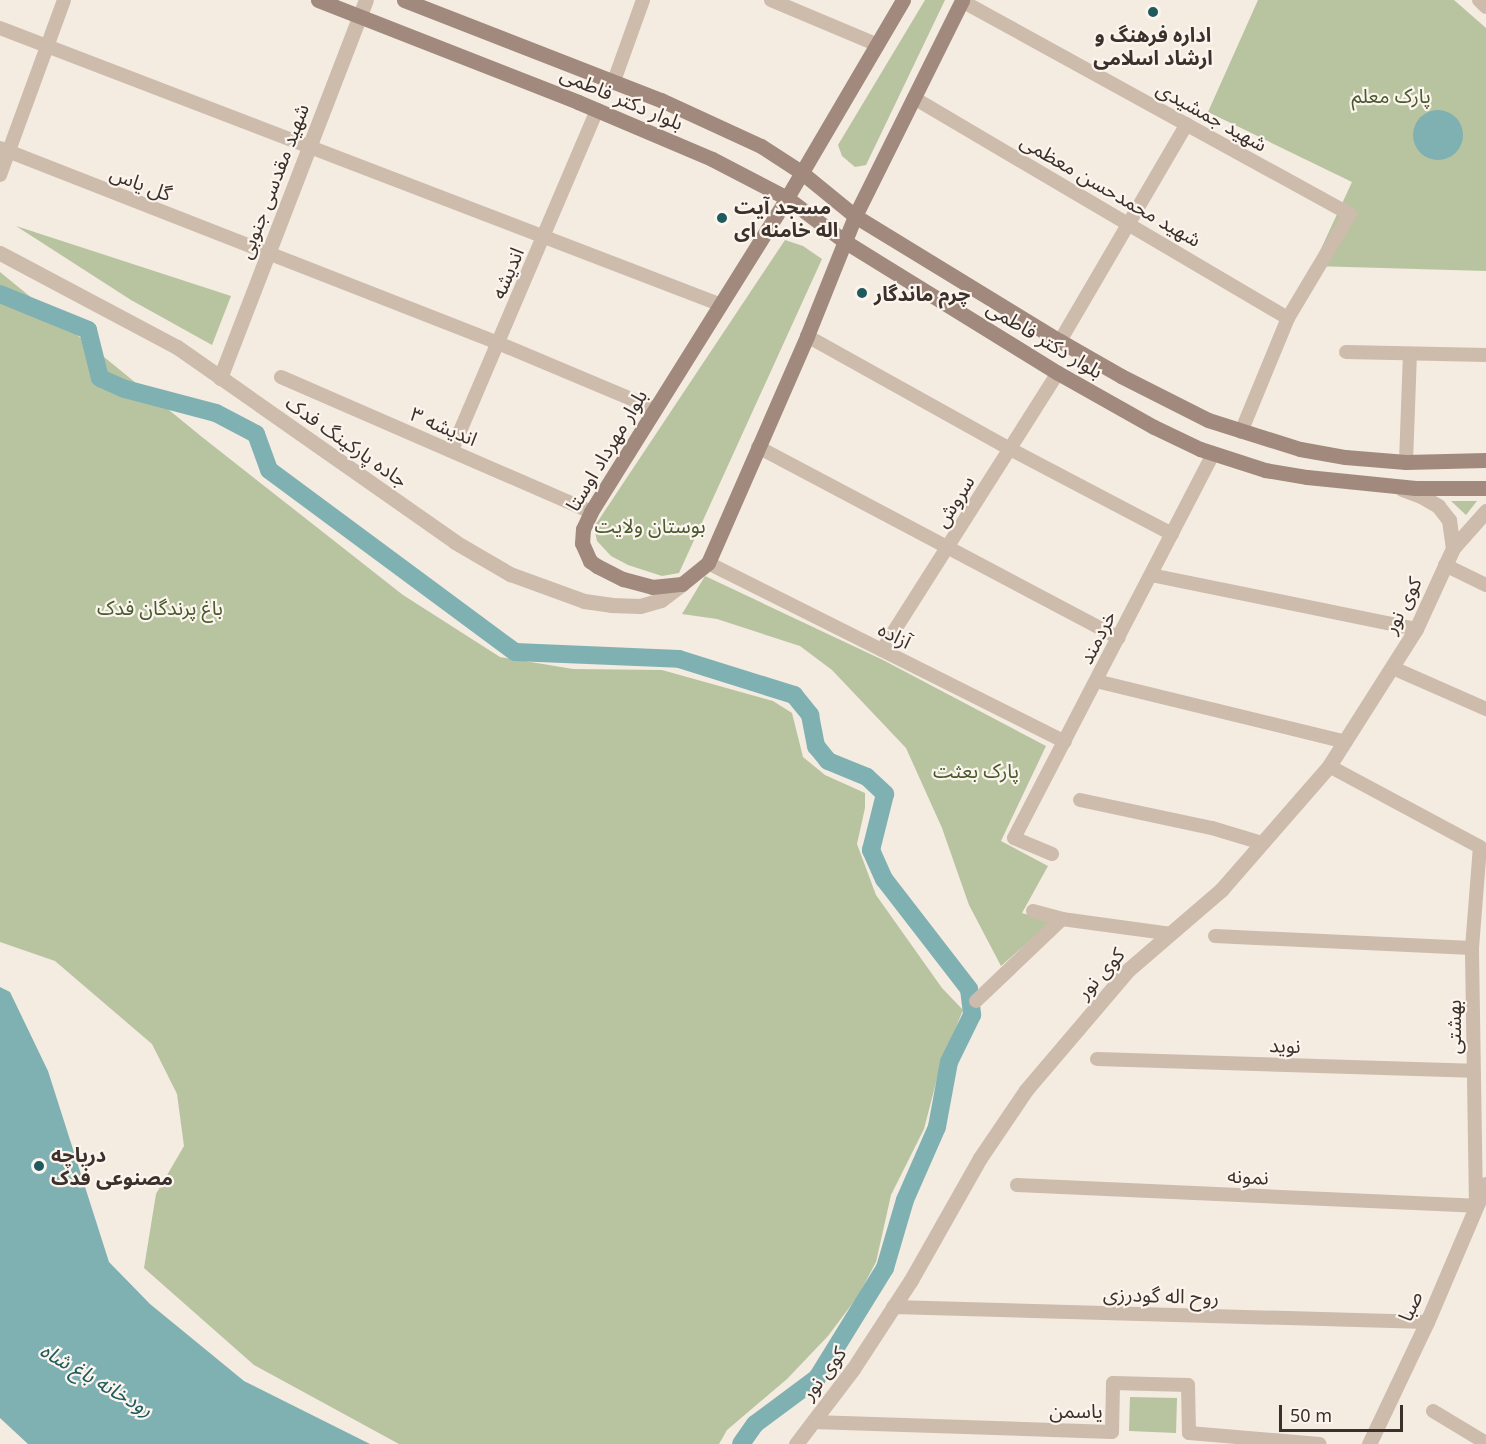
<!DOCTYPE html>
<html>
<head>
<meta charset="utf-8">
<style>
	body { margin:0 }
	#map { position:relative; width:1486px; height:1444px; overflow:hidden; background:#f4ebe1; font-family:"Noto Sans","Noto Sans Arabic",sans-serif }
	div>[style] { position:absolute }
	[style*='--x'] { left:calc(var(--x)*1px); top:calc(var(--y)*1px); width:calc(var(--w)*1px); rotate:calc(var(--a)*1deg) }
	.green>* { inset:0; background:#b8c4a0 }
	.water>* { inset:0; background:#7fb0b2 }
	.round { border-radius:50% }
	.canal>* { height:18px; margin:-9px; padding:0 9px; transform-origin:9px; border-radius:9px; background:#7fb0b2 }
	.minor>* { height:14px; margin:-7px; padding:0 7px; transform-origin:7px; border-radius:7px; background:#cdbbac }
	.tertiary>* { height:15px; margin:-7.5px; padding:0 7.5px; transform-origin:7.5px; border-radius:7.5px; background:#cdbbac }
	.secondary>* { height:15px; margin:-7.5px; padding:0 7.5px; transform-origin:7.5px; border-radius:7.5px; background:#a18a7d }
	.dots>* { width:16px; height:16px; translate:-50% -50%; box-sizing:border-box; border:3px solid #fbf5ee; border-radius:50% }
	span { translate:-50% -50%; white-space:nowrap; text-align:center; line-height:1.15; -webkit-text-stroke:4.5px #fbf5ee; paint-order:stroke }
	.poi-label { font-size:20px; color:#3b302b; font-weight:700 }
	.left { translate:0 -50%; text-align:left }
	.park-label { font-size:20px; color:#4a5a2e }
	.street-label { font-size:20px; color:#3b302b }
	.water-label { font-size:21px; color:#1f5a5e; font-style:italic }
	.scale { position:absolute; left:1279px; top:1405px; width:124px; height:27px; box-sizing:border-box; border:3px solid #3b302b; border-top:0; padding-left:8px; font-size:18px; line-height:21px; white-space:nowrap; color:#3b302b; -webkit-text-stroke:4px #fbf5ee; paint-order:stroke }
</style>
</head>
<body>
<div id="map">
	<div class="green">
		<div style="clip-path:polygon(925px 0,945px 0,866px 165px,855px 167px,842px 156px,838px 145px)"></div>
		<div style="clip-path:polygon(1258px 0,1454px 0,1486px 28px,1486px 271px,1313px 266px,1352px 182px,1208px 112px)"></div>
		<div style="clip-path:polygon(16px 226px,231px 296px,212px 345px,131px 300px)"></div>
		<div style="clip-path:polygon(785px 240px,803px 246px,822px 259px,679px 573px,662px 576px,628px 565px,611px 556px,597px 541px,594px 527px)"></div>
		<div style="clip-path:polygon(0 272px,202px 437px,403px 595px,500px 657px,573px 669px,662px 670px,773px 701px,792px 713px,803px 757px,825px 775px,865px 793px,865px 808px,857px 844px,876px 895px,942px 988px,963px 1010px,940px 1067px,924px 1129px,891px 1195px,876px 1262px,858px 1296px,828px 1336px,787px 1379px,727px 1430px,719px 1444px,399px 1444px,254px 1365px,144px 1268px,156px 1194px,184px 1146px,177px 1094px,152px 1044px,55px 961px,0 942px)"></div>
		<div style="clip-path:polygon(1451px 501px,1477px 501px,1466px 515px)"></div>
		<div style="clip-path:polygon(705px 576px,883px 660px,1046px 746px,1001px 841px,1048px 866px,1022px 913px,1051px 922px,1001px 966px,969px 905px,942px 828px,906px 748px,832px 670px,800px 646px,717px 619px,682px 614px)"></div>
		<div style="clip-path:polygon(1130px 1397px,1177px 1398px,1176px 1433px,1129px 1431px)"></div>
	</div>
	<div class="water">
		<div class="round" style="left:1413px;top:110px;width:50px;height:50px"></div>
		<div style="clip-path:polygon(0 987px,10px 992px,48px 1071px,109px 1262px,150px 1304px,244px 1381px,370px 1444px,28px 1444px,0 1418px)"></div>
	</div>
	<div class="canal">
		<div style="--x:0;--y:294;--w:95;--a:22.2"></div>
		<div style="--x:88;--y:330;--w:49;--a:76"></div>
		<div style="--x:100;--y:378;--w:27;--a:24"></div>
		<div style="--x:125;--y:389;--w:94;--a:14.8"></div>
		<div style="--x:216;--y:413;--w:45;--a:27.7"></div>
		<div style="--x:256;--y:434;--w:38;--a:70"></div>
		<div style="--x:269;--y:470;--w:306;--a:36.5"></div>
		<div style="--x:515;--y:652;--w:164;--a:2.4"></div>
		<div style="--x:679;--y:659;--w:121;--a:17.4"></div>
		<div style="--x:794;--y:695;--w:26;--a:51"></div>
		<div style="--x:810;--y:715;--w:32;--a:79"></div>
		<div style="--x:816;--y:746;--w:19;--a:51"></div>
		<div style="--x:828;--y:761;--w:42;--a:22.3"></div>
		<div style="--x:867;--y:777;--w:25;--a:43"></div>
		<div style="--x:885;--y:794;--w:58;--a:104"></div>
		<div style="--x:871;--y:850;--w:32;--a:66"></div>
		<div style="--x:884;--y:879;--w:139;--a:52.3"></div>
		<div style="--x:969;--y:989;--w:26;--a:83"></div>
		<div style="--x:972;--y:1015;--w:52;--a:116.1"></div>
		<div style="--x:949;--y:1062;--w:66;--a:100.5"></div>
		<div style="--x:937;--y:1127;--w:80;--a:113.7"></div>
		<div style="--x:905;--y:1200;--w:71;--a:106.4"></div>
		<div style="--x:885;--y:1268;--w:129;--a:121.7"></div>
		<div style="--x:817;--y:1378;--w:77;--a:143.4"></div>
		<div style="--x:755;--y:1424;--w:24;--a:125"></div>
	</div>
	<div class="minor">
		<div style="--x:771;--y:0;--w:116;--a:22.8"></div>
		<div style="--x:1479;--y:0;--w:10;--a:45"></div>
		<div style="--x:962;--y:1;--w:443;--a:28.8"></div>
		<div style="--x:1350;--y:214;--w:121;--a:120.8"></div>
		<div style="--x:1288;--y:318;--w:123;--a:112.4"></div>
		<div style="--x:0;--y:28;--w:770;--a:21"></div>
		<div style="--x:614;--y:81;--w:86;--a:-70.3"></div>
		<div style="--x:914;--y:98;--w:434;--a:30.5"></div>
		<div style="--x:0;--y:148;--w:535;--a:21.38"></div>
		<div style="--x:498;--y:343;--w:170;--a:22.8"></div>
		<div style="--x:0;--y:175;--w:186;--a:-69.9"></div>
		<div style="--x:807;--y:336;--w:232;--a:29.1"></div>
		<div style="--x:1010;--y:449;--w:183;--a:27.7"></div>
		<div style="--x:1060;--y:341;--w:251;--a:-59.7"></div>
		<div style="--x:1346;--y:352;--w:140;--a:1.2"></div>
		<div style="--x:281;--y:377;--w:338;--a:23.5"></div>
		<div style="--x:758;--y:447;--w:408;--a:27.9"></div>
		<div style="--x:452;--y:450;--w:370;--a:-66.9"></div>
		<div style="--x:1406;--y:462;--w:108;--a:-87.9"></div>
		<div style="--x:708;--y:563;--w:399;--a:26.6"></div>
		<div style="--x:1445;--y:565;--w:46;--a:26"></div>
		<div style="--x:1151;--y:575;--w:270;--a:11.5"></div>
		<div style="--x:882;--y:650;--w:328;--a:-57.6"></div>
		<div style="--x:1393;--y:668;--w:102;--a:23.8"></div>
		<div style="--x:1096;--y:681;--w:257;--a:13.7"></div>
		<div style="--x:1080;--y:800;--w:135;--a:12"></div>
		<div style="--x:1212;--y:828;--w:52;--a:16.7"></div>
		<div style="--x:1052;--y:854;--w:41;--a:-157.2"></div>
		<div style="--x:1014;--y:838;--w:433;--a:-62.6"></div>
		<div style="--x:1033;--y:911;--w:30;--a:15"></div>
		<div style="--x:1062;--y:919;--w:110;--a:7.8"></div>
		<div style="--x:1215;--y:936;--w:257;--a:2.7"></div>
		<div style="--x:976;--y:1001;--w:119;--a:-43.6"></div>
		<div style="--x:1097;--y:1059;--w:375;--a:1.8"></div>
		<div style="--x:1017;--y:1185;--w:459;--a:2.6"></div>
		<div style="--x:1476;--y:1206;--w:258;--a:-90.9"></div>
		<div style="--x:1472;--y:948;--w:101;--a:-85.5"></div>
		<div style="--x:1480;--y:847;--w:171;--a:-151.8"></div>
		<div style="--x:893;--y:1307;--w:534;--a:1.61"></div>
		<div style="--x:1433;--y:1411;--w:62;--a:31.1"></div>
		<div style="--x:813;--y:1422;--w:299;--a:1.9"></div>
		<div style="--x:1112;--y:1432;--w:49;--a:-88.8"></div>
		<div style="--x:1113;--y:1383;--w:75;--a:1.5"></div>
		<div style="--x:1188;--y:1385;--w:48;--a:88.8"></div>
		<div style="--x:1189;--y:1433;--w:131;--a:4.8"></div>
	</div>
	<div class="tertiary">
		<div style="--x:0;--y:253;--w:200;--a:28"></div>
		<div style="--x:177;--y:347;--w:340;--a:35"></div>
		<div style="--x:455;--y:542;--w:64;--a:30.2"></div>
		<div style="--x:510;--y:574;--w:79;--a:20"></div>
		<div style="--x:584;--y:601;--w:27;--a:8"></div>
		<div style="--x:611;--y:605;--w:29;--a:2"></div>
		<div style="--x:640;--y:606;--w:22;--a:-16"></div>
		<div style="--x:661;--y:600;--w:26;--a:-37"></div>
		<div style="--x:220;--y:378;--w:405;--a:-68.9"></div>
		<div style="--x:1402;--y:489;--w:20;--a:20"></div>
		<div style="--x:1421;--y:496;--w:20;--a:30"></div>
		<div style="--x:1438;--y:506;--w:18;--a:52"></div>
		<div style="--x:1449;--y:520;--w:28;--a:82"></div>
		<div style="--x:796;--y:1444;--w:94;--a:-52.8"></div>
		<div style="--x:853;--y:1369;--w:106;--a:-56.9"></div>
		<div style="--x:911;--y:1280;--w:140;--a:-60.5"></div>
		<div style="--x:980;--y:1158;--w:82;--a:-55.9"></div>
		<div style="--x:1026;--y:1090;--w:157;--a:-49.6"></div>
		<div style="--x:1128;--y:970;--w:123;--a:-40.7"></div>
		<div style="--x:1221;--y:890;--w:164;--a:-48.9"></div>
		<div style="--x:1329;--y:766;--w:162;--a:-57.6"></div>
		<div style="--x:1416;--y:629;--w:89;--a:-65.4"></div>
		<div style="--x:1453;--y:548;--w:50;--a:-48.3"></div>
		<div style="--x:1369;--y:1444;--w:135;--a:-64.6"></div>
		<div style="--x:1427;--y:1322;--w:150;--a:-66.9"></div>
	</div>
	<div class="secondary">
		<div style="--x:318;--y:0;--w:279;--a:21.4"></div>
		<div style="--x:578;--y:102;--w:146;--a:23"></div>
		<div style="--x:712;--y:159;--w:85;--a:27.5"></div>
		<div style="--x:787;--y:198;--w:71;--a:37"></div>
		<div style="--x:844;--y:241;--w:251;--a:31.7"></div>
		<div style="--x:1058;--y:373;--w:110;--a:29.4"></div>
		<div style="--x:1154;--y:427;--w:51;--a:25.6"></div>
		<div style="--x:1200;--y:449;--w:68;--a:17.9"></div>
		<div style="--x:1265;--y:470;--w:43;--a:9.5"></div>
		<div style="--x:1307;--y:477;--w:109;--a:5.8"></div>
		<div style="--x:1415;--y:488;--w:71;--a:0"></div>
		<div style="--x:404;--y:0;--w:276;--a:21.3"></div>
		<div style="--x:661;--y:100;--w:110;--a:24.7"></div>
		<div style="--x:761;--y:146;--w:48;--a:33"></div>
		<div style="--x:801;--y:172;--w:70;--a:39.2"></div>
		<div style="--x:855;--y:216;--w:240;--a:31.4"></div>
		<div style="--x:1060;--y:341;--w:70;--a:29.8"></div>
		<div style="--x:1121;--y:376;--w:97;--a:26.8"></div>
		<div style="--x:1208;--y:420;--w:96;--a:17.5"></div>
		<div style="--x:1300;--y:449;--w:46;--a:10.1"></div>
		<div style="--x:1345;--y:457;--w:61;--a:4.7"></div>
		<div style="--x:1406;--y:462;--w:80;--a:-1.4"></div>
		<div style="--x:903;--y:0;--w:229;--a:120.4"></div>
		<div style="--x:787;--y:198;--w:370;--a:122"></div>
		<div style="--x:591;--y:512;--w:19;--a:115"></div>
		<div style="--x:583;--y:529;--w:14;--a:94"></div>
		<div style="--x:582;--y:543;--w:20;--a:66"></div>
		<div style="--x:590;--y:561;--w:9;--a:36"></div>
		<div style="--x:597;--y:566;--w:29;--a:27"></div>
		<div style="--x:623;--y:579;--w:30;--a:15"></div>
		<div style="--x:652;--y:587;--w:30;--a:-6"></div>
		<div style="--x:682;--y:584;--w:33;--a:-39"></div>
		<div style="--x:708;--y:563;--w:248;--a:-66.4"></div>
		<div style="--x:807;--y:336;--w:129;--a:-68.2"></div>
		<div style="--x:855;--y:216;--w:241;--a:-63.6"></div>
	</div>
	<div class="dots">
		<div style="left:1153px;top:12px;background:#1f5a5e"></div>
		<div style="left:722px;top:218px;background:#1f5a5e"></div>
		<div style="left:862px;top:293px;background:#1f5a5e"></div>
		<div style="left:39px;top:1166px;background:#1f5a5e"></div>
	</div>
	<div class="poi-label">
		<span style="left:1153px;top:46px">اداره فرهنگ و<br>ارشاد اسلامی</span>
		<span class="left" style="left:734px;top:218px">مسجد آیت<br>اله خامنه ای</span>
		<span class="left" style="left:874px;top:293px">چرم ماندگار</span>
		<span class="left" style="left:51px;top:1166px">دریاچه<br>مصنوعی فدک</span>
	</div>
	<div class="park-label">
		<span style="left:1391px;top:95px">پارک معلم</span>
		<span style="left:650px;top:525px">بوستان ولایت</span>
		<span style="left:160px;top:607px">باغ پرندگان فدک</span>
		<span style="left:976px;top:770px">پارک بعثت</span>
	</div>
	<div class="street-label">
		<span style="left:622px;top:98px;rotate:23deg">بلوار دکتر فاطمی</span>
		<span style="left:1212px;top:116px;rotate:29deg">شهید جمشیدی</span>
		<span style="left:273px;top:181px;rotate:-69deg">شهید مقدسی جنوبی</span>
		<span style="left:141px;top:183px;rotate:21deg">گل یاس</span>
		<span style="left:1111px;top:190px;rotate:30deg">شهید محمدحسن معظمی</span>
		<span style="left:507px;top:273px;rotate:-67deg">اندیشه</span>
		<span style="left:1045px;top:339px;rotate:31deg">بلوار دکتر فاطمی</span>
		<span style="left:444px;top:426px;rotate:23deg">اندیشه ۳</span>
		<span style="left:347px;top:441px;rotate:35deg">جاده پارکینگ فدک</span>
		<span style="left:606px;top:450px;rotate:-59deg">بلوار مهرداد اوستا</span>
		<span style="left:954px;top:501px;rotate:-58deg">سروش</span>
		<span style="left:1402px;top:605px;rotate:-63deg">کوی نور</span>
		<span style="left:895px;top:635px;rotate:27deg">آزاده</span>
		<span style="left:1097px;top:637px;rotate:-63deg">خردمند</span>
		<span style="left:1100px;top:973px;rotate:-48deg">کوی نور</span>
		<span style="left:1453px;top:1027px;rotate:-90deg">بهشتی</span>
		<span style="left:1285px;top:1045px;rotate:2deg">نوید</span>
		<span style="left:1248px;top:1176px;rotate:3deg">نمونه</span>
		<span style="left:1161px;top:1295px;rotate:2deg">روح اله گودرزی</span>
		<span style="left:1410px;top:1306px;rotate:-66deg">صبا</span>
		<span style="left:823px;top:1373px;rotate:-53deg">کوی نور</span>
		<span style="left:1076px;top:1410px">یاسمن</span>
	</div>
	<div class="water-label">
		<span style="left:97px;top:1379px;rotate:30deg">رودخانه باغ شاه</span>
	</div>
	<div class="scale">50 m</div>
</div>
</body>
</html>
